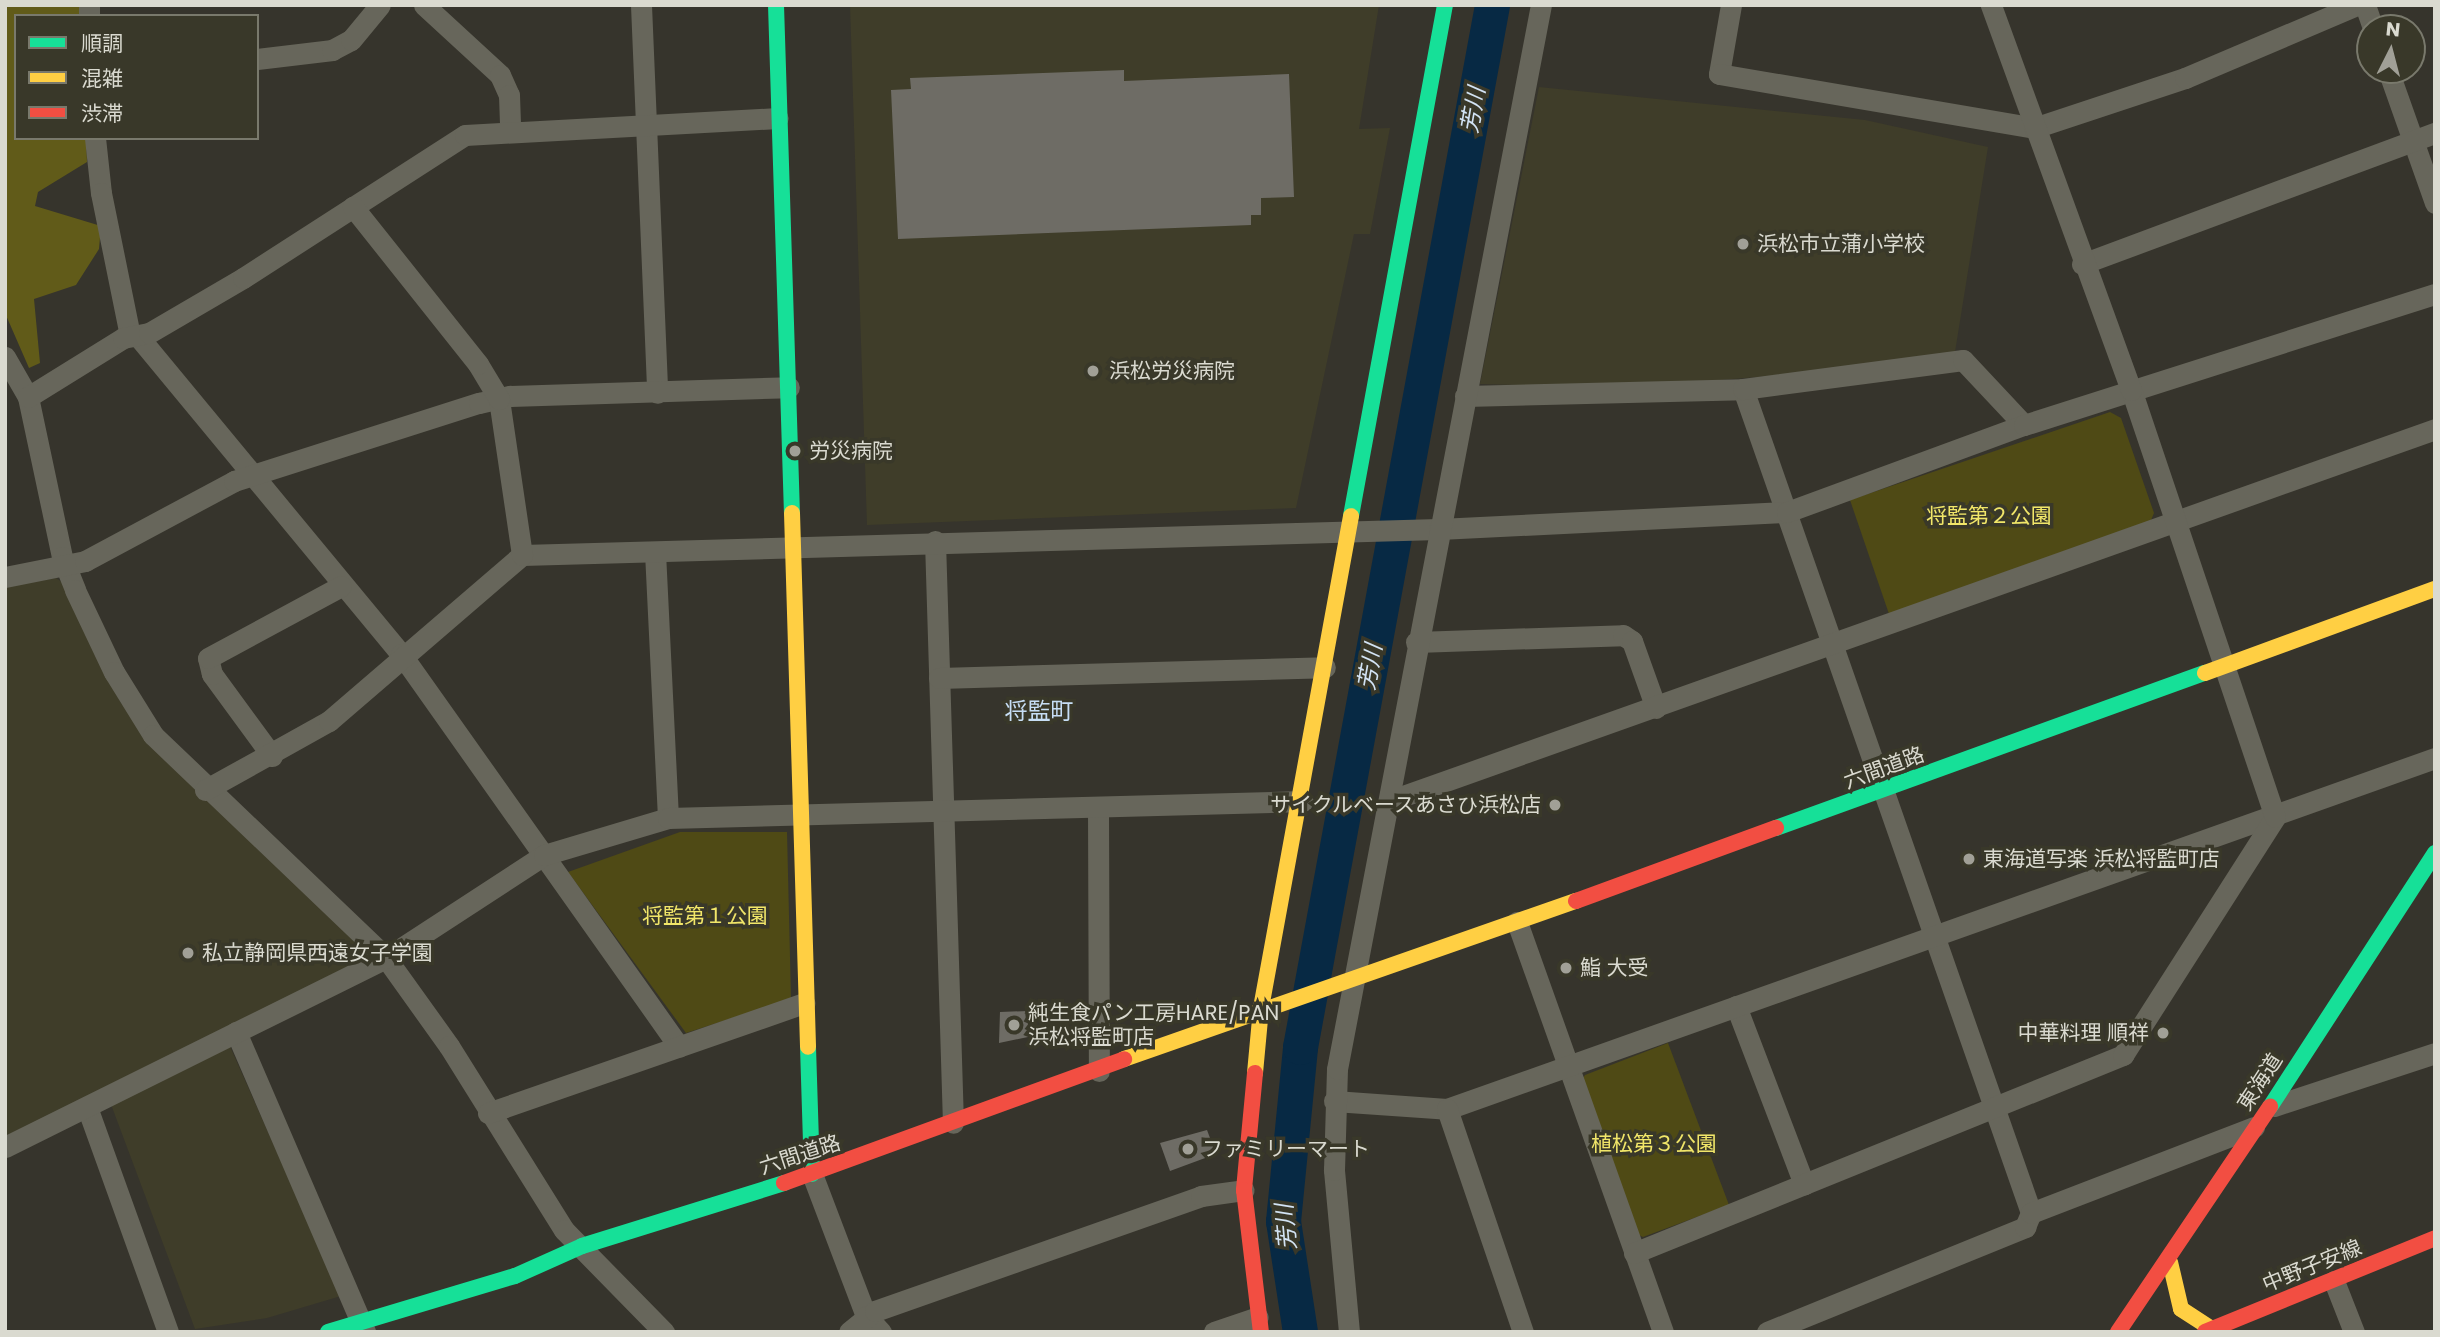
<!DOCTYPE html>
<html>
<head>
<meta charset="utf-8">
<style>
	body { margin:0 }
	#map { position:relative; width:2440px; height:1337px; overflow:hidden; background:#36342c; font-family:Poppins,"Noto Sans JP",sans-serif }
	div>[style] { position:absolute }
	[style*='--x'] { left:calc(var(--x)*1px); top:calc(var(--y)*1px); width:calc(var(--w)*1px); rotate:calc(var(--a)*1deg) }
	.built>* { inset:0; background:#3f3d29 }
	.green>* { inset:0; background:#4f4a15 }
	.forest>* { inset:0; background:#615b19 }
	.river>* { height:35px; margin:-17.5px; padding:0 17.5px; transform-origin:17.5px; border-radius:17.5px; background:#072944 }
	.building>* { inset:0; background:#6e6c65 }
	.street>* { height:21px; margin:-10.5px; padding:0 10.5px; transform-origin:10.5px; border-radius:10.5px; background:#67665b }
	.fast>* { height:16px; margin:-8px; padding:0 8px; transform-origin:8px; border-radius:8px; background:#16e098 }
	.slow>* { height:16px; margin:-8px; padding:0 8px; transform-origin:8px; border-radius:8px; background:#ffcf43 }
	.jam>* { height:16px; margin:-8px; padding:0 8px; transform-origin:8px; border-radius:8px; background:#f24e42 }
	.dots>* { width:19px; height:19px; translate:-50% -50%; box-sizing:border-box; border:4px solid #393829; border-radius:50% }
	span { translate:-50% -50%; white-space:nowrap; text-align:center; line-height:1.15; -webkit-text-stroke:7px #393829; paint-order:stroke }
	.poi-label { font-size:21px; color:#dadad0 }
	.left { translate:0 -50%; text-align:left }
	.right { translate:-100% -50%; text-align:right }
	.park-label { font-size:21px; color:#f1e669 }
	.street-label { font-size:21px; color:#dadad0 }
	.water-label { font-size:23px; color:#d3e4f5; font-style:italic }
	.neighbourhood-label { font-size:23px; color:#c7def5 }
	.frame { position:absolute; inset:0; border:7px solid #dadad0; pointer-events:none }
	.legend { position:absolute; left:14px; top:14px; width:245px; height:126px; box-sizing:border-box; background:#393829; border:2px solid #79796c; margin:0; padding:9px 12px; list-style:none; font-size:21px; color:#dadad0 }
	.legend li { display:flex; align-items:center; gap:14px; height:35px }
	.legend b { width:35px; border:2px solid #79796c }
	.north { position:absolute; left:2356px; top:14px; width:70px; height:70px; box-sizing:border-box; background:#393829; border:2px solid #79796c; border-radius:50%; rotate:6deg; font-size:19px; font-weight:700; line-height:28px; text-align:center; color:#dadad0 }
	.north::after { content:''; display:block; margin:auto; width:24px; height:32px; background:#a1a097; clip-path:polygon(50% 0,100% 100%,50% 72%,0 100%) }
</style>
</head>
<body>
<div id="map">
	<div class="built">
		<div style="clip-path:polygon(850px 5px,1379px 5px,1359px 129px,1390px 128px,1370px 234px,1354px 234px,1296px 508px,867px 525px)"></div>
		<div style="clip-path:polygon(1539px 87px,1865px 120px,1988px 147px,1955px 352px,1835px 371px,1618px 388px,1480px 384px)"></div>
		<div style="clip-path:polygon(56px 578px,66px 585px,121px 703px,369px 956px,224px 1033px,341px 1296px,267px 1318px,195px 1329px,106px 1091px,5px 1137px,5px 587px)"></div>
	</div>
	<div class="green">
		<div style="clip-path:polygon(2110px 412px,2121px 418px,2154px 513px,2149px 525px,1889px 614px,1850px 500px)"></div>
		<div style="clip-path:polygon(680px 832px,787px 832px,791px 999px,686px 1033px,568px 872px)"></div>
		<div style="clip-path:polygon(1668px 1043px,1729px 1205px,1643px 1237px,1637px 1234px,1580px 1083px,1585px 1075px)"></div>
	</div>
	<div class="forest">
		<div style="clip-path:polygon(5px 5px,83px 5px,83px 16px,16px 16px,16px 138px,86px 138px,87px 162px,38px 192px,35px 206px,101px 226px,99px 249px,76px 285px,34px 299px,40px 363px,29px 368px,5px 313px)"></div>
	</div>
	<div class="river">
		<div style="--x:1300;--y:1332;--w:112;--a:-98.7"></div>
		<div style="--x:1283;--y:1221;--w:175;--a:-84.4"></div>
		<div style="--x:1300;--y:1047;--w:1060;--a:-79.56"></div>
	</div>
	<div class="building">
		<div style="clip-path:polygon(1124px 70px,1124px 81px,1289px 74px,1294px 197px,1261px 198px,1261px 215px,1251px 215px,1251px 225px,898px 239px,891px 90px,911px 89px,910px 78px)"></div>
		<div style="clip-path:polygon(1028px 1011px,1028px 1037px,999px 1043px,1000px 1012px)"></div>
		<div style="clip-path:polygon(1207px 1130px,1216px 1154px,1170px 1171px,1160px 1143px)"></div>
	</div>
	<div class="street">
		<div style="--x:89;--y:5;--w:11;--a:90"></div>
		<div style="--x:424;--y:5;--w:103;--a:42.6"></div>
		<div style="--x:500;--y:75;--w:22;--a:66"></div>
		<div style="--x:509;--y:95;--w:34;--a:88"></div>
		<div style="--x:641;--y:5;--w:388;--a:87.6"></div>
		<div style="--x:1731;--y:5;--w:70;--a:99.9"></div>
		<div style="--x:1719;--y:74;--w:320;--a:9.7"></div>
		<div style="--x:2034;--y:128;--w:159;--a:-18.3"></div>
		<div style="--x:2185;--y:78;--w:187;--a:-23"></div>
		<div style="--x:2365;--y:5;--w:24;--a:71"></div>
		<div style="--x:257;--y:59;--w:76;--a:-6.8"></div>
		<div style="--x:332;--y:50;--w:21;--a:-28"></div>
		<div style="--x:351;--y:40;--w:45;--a:-50.4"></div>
		<div style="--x:2388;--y:70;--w:141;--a:70.5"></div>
		<div style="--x:95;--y:138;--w:55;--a:83.8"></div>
		<div style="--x:101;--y:193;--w:146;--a:78.5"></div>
		<div style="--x:2082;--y:264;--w:377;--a:-20.4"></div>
		<div style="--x:137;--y:335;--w:414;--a:50.4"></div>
		<div style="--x:401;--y:654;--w:481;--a:54.7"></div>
		<div style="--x:5;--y:357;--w:46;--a:60.1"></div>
		<div style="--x:28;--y:397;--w:164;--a:78"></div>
		<div style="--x:62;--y:557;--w:35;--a:68"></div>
		<div style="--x:75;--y:590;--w:91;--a:64.6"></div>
		<div style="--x:114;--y:672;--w:74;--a:58.2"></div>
		<div style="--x:153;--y:735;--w:323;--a:43.7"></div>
		<div style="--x:386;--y:958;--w:108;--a:54.4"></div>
		<div style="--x:449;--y:1046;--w:217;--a:58"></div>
		<div style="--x:564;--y:1230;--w:143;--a:45.6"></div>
		<div style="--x:1743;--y:389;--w:873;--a:70.73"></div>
		<div style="--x:1465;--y:396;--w:278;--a:-1.4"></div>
		<div style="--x:1743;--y:389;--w:222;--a:-7.5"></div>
		<div style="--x:1963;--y:360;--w:89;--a:46.8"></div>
		<div style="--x:28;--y:397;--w:112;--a:-31.8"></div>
		<div style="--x:123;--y:338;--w:26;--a:-11"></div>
		<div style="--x:149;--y:333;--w:109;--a:-30.3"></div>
		<div style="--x:243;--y:278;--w:264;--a:-32.8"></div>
		<div style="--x:465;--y:135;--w:313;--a:-3.1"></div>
		<div style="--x:935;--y:541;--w:582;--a:88.23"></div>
		<div style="--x:655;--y:552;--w:266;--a:87.2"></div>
		<div style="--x:522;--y:555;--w:917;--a:-1.62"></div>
		<div style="--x:1439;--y:529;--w:348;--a:-2.8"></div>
		<div style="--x:1787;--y:512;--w:252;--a:-20.2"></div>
		<div style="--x:2024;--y:425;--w:431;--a:-17.7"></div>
		<div style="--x:5;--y:577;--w:82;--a:-11.3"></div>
		<div style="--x:85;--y:561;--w:169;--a:-28.2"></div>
		<div style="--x:234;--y:481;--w:257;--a:-17.7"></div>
		<div style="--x:479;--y:403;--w:32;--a:-13"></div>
		<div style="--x:510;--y:396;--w:279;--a:-1.8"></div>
		<div style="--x:1416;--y:642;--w:207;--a:-1.9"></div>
		<div style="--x:1623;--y:635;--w:11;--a:34"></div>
		<div style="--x:1632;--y:641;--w:71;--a:70.3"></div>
		<div style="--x:939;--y:678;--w:386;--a:-1.6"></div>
		<div style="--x:272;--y:756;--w:102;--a:-126.2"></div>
		<div style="--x:212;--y:674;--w:16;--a:-104"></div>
		<div style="--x:208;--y:658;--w:151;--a:-28.4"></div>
		<div style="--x:205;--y:790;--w:142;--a:-29.1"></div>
		<div style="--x:329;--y:721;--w:255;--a:-40.7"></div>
		<div style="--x:522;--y:555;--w:158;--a:-98.4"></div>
		<div style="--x:499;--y:399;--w:41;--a:-121"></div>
		<div style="--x:478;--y:364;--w:201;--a:-128.5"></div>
		<div style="--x:1392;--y:800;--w:1107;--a:-19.58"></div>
		<div style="--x:1098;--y:809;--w:262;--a:89.8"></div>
		<div style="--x:1517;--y:922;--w:435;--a:70.4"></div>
		<div style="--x:1736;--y:1006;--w:191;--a:69.1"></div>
		<div style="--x:236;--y:1032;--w:327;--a:66.7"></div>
		<div style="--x:1334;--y:1101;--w:113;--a:4"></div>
		<div style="--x:1447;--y:1109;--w:1048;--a:-19.56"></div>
		<div style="--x:2274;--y:1106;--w:169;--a:-18.2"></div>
		<div style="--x:87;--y:1107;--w:239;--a:70.2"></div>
		<div style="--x:1447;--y:1109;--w:236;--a:71.2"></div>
		<div style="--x:488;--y:1113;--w:335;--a:-19.2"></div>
		<div style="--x:5;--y:1147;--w:425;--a:-26.4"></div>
		<div style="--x:386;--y:958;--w:189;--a:-33.1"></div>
		<div style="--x:544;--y:855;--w:129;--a:-16.6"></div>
		<div style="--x:668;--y:818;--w:635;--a:-1.53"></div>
		<div style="--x:812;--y:1174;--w:152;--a:69.2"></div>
		<div style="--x:866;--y:1316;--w:22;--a:47"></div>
		<div style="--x:1634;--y:1253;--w:528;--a:-22.04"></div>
		<div style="--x:2123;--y:1055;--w:282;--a:-57.4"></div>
		<div style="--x:2275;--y:817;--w:451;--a:-108.6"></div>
		<div style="--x:2131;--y:390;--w:410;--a:-110"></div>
		<div style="--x:2334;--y:1281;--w:55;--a:68.6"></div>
		<div style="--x:849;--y:1332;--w:33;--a:-39"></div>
		<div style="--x:875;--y:1311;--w:346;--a:-19.4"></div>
		<div style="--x:1201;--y:1196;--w:43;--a:-7.9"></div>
		<div style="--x:1214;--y:1332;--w:46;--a:-18.8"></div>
		<div style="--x:1349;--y:1332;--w:163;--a:-95.3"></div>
		<div style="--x:1334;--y:1170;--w:101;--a:-88.3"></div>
		<div style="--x:1337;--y:1069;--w:1083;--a:-79.15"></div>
		<div style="--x:1767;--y:1332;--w:279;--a:-22.1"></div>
		<div style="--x:2025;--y:1227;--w:15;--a:-67"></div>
		<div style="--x:2031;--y:1213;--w:239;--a:-21.1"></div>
	</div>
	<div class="fast">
		<div style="--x:776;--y:5;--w:508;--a:88.2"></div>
		<div style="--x:1351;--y:516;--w:520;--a:-79.58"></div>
		<div style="--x:1776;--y:828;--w:456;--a:-19.9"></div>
		<div style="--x:808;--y:1047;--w:127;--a:88.2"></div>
		<div style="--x:2270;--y:1107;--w:303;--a:-57"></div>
		<div style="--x:328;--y:1332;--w:195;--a:-16.7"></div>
		<div style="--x:515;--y:1276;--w:73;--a:-24.1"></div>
		<div style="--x:582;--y:1246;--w:212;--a:-17.3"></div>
	</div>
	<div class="slow">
		<div style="--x:792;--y:513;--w:534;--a:88.28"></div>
		<div style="--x:2205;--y:673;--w:245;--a:-20.1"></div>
		<div style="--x:1124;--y:1059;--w:479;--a:-19.3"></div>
		<div style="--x:1255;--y:1073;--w:65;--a:-84.7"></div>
		<div style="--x:1261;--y:1008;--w:500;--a:-79.63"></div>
		<div style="--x:2170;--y:1262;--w:48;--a:76.8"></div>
		<div style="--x:2181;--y:1309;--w:37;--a:33"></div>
	</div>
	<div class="jam">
		<div style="--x:1576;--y:901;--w:213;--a:-20.1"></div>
		<div style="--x:1255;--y:1073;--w:118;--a:95.4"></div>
		<div style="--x:1244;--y:1190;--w:143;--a:83.2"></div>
		<div style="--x:784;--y:1183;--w:362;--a:-20"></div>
		<div style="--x:2118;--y:1332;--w:272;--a:-56"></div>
		<div style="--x:2205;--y:1332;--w:248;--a:-22.2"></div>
	</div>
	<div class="dots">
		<div style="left:1743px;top:244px;background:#a1a097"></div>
		<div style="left:1093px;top:371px;background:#a1a097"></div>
		<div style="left:795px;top:451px;background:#a1a097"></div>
		<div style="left:1555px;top:805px;background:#a1a097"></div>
		<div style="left:1969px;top:859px;background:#a1a097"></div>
		<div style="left:188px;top:953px;background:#a1a097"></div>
		<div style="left:1566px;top:968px;background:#a1a097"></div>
		<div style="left:1014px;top:1025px;background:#a1a097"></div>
		<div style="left:2163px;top:1033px;background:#a1a097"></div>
		<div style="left:1188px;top:1149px;background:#a1a097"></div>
	</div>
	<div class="poi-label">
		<span class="left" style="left:1757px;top:244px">浜松市立蒲小学校</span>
		<span class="left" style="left:1109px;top:371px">浜松労災病院</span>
		<span class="left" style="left:809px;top:451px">労災病院</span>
		<span class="right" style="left:1541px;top:805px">サイクルベースあさひ浜松店</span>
		<span class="left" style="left:1983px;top:859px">東海道写楽 浜松将監町店</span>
		<span class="left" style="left:202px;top:953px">私立静岡県西遠女子学園</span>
		<span class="left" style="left:1580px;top:968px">鮨 大受</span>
		<span class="left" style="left:1028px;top:1025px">純生食パン工房HARE/PAN<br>浜松将監町店</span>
		<span class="right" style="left:2149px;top:1033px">中華料理 順祥</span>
		<span class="left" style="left:1202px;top:1149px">ファミリーマート</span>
	</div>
	<div class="park-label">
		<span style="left:1989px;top:516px">将監第２公園</span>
		<span style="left:705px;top:916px">将監第１公園</span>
		<span style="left:1654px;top:1144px">植松第３公園</span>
	</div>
	<div class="street-label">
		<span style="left:1884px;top:768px;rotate:-20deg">六間道路</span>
		<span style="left:2260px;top:1082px;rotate:-57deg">東海道</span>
		<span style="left:800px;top:1155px;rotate:-18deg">六間道路</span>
		<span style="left:2312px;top:1266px;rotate:-22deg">中野子安線</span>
	</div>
	<div class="water-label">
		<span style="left:1473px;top:110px;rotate:-80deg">芳川</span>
		<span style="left:1370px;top:667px;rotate:-80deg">芳川</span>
		<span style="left:1286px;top:1227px;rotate:-95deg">芳川</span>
	</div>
	<div class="neighbourhood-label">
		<span style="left:1039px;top:711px">将監町</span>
	</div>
	<div class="frame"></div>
	<ul class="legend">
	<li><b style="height:9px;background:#16e098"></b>順調</li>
	<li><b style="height:9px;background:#ffcf43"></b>混雑</li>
	<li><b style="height:9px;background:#f24e42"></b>渋滞</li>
	</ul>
	<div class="north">N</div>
</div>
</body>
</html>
